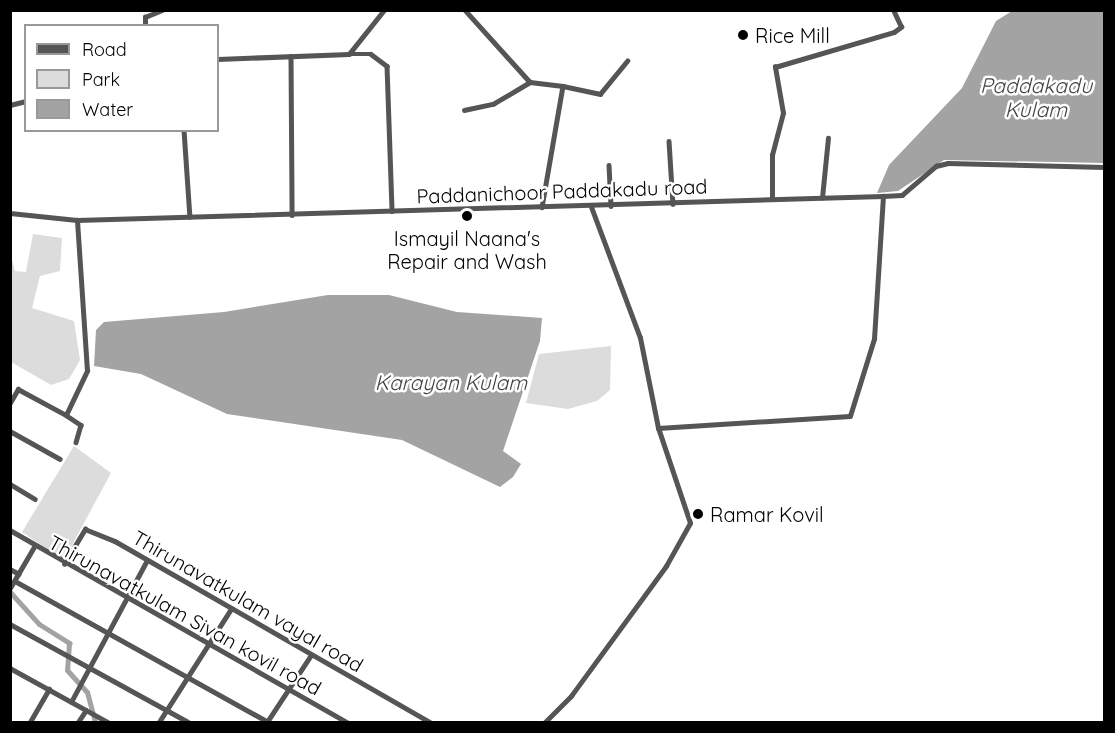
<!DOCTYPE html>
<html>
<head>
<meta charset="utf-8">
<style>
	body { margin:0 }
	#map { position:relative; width:1115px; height:733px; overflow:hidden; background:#fff; font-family:Quicksand,sans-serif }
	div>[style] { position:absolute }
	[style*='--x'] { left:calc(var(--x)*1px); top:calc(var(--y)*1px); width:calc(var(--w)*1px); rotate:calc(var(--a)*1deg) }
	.green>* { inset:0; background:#dcdcdc }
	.water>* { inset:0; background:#a3a3a3 }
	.canal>* { height:5px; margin:-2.5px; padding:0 2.5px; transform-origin:2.5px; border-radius:2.5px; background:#a3a3a3 }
	.minor>* { height:4.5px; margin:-2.25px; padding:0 2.25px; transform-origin:2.25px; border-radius:2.25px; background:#555 }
	.dots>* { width:16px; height:16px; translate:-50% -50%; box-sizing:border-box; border:3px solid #fff; border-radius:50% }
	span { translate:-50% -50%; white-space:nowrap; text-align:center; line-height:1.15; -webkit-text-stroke:5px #fff; paint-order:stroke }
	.poi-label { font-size:20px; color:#000 }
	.left { translate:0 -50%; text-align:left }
	.street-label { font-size:20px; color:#000 }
	.water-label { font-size:21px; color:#444; font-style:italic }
	.frame { position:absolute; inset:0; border:12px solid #000; pointer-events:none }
	.legend { position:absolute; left:24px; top:24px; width:195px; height:108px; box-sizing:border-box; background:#fff; border:2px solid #999; margin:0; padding:8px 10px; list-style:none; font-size:18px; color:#000 }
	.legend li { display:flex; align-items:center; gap:12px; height:30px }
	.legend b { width:30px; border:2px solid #999 }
</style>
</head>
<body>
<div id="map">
	<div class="green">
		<div style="clip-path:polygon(33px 234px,62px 238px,60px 271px,40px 276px,32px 308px,74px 321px,80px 360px,69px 379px,51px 385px,11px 362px,11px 256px,15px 271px,26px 272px)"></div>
		<div style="clip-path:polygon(611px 346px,610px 390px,597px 401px,568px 409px,526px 403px,539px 354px)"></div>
		<div style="clip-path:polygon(74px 446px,111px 473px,64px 560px,22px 532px)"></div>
	</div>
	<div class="water">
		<div style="clip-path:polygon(1012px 11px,1104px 11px,1104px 163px,944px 160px,898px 191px,877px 193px,889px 165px,962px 88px,996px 21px)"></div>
		<div style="clip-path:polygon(328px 295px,389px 295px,457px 312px,542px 318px,540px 341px,503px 451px,521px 464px,513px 477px,500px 487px,402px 440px,227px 414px,141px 374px,94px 366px,96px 330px,104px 322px,224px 312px)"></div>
	</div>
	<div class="canal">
		<div style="--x:10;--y:592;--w:43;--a:47.8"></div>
		<div style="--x:39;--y:624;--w:36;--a:32"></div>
		<div style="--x:69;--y:643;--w:27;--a:94"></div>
		<div style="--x:67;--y:670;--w:30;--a:48"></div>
		<div style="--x:87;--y:692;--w:31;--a:75"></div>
	</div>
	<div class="minor">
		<div style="--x:465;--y:10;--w:97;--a:47.9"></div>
		<div style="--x:530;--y:82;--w:33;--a:7"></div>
		<div style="--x:563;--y:86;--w:123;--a:99.8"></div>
		<div style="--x:145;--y:26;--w:9;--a:-90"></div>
		<div style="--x:145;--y:17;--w:18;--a:-22"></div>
		<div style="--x:349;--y:54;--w:22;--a:0"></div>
		<div style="--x:371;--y:54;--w:20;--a:37"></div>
		<div style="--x:387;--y:66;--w:145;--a:88"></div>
		<div style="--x:291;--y:56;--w:159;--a:89.6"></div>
		<div style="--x:218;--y:59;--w:131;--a:-2.2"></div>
		<div style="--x:349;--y:54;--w:56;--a:-51.5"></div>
		<div style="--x:563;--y:86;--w:38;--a:12"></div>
		<div style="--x:600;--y:94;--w:43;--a:-50.7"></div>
		<div style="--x:10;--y:105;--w:16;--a:-14"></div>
		<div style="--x:464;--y:110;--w:30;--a:-12"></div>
		<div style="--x:493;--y:104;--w:43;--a:-30.7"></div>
		<div style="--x:184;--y:130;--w:87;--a:86.1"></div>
		<div style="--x:669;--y:141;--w:63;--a:86.4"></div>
		<div style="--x:609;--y:165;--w:41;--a:87.2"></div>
		<div style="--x:822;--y:198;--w:60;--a:-84.3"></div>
		<div style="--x:772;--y:199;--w:44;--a:-90"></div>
		<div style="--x:772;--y:155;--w:43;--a:-75.3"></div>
		<div style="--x:783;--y:113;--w:47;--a:-99.9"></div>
		<div style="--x:775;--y:67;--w:124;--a:-16.4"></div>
		<div style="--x:894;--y:32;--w:9;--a:-36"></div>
		<div style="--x:901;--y:27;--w:19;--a:-115"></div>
		<div style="--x:10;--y:213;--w:67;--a:6"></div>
		<div style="--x:77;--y:220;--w:806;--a:-1.71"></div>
		<div style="--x:883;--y:196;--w:19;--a:-3"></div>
		<div style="--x:902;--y:195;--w:45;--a:-40.5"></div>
		<div style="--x:936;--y:166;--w:12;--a:-14"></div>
		<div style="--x:948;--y:163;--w:156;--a:1.5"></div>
		<div style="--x:10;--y:403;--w:16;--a:-60"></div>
		<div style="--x:18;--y:389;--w:55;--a:28.4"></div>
		<div style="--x:66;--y:415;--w:49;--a:-64.5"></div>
		<div style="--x:87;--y:371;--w:151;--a:-93.8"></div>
		<div style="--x:66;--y:415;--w:18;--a:34"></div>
		<div style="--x:81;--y:425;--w:18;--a:106"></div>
		<div style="--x:658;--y:428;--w:192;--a:-3.6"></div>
		<div style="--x:850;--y:416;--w:81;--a:-72.7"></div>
		<div style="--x:874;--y:339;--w:143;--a:-86.4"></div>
		<div style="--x:10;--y:431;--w:57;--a:29.2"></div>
		<div style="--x:10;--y:484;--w:29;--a:31"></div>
		<div style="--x:10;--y:530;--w:388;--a:29.7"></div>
		<div style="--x:64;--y:564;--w:41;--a:-59"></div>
		<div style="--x:85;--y:529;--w:32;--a:22"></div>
		<div style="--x:115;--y:541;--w:363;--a:29.9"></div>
		<div style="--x:10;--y:569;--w:10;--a:29"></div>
		<div style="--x:15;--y:581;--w:290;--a:29.1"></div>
		<div style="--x:10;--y:588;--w:48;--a:-59.7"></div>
		<div style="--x:10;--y:624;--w:203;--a:28.8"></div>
		<div style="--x:10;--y:668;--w:112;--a:28.9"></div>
		<div style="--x:71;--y:702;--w:159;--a:-61.8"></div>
		<div style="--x:30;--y:722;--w:38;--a:-60"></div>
		<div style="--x:78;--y:722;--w:14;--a:-56"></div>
		<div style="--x:159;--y:722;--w:134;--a:-57.5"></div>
		<div style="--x:267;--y:722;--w:80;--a:-56.7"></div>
		<div style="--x:545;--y:722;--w:37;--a:-45"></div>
		<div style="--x:571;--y:696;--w:161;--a:-53.8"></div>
		<div style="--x:666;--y:566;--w:49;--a:-60.8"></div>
		<div style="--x:690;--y:523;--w:100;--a:-108.6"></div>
		<div style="--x:658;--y:428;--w:92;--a:-101.3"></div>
		<div style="--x:640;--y:338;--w:140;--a:-110.5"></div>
	</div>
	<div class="dots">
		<div style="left:743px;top:35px;background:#000"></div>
		<div style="left:467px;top:216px;background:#000"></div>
		<div style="left:698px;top:514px;background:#000"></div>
	</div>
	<div class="poi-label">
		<span class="left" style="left:755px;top:35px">Rice Mill</span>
		<span style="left:467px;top:250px">Ismayil Naana's<br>Repair and Wash</span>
		<span class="left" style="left:710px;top:514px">Ramar Kovil</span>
	</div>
	<div class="street-label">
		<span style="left:562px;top:191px;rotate:-2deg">Paddanichoor Paddakadu road</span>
		<span style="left:248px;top:601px;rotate:30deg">Thirunavatkulam vayal road</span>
		<span style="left:185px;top:615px;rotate:29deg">Thirunavatkulam Sivan kovil road</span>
	</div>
	<div class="water-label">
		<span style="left:1036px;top:97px">Paddakadu<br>Kulam</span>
		<span style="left:451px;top:382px">Karayan Kulam</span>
	</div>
	<div class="frame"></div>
	<ul class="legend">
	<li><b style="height:8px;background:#555"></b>Road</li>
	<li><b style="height:16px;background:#dcdcdc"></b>Park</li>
	<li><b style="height:16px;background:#a3a3a3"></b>Water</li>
	</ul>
</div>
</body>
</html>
